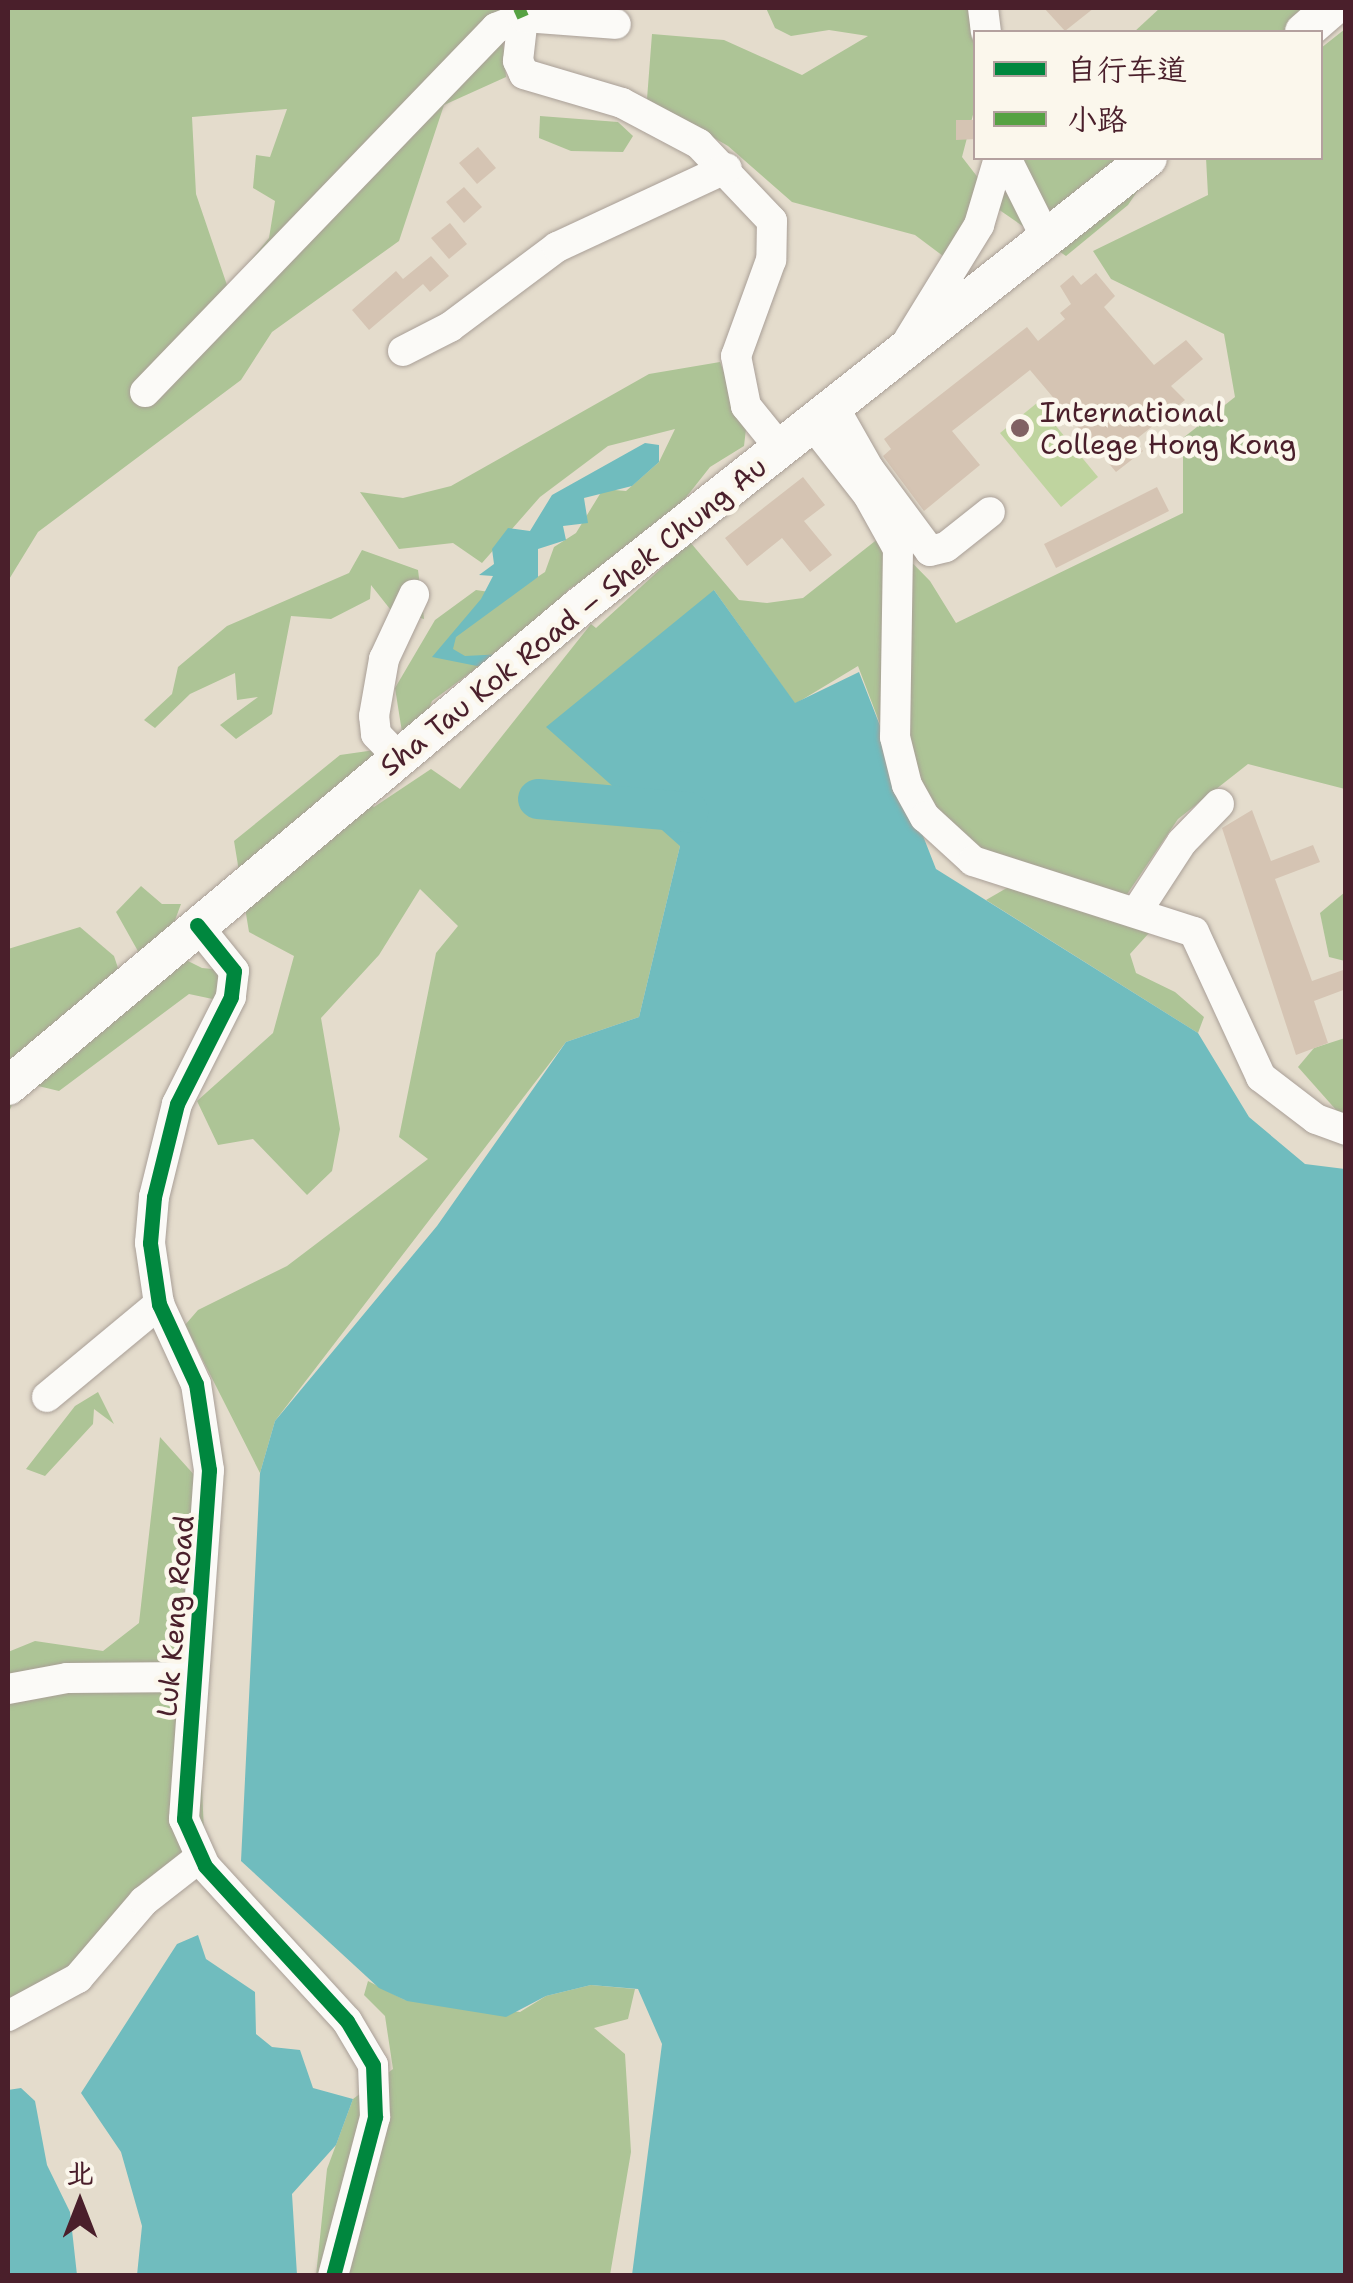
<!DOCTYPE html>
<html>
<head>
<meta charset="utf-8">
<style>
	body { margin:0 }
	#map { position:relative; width:1353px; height:2283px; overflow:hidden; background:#e4dccc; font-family:"Shantell Sans","LXGW WenKai TC",sans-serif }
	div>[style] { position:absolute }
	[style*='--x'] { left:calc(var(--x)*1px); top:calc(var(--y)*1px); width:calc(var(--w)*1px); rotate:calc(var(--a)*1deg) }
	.green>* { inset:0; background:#bfd49f }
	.forest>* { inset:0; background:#adc496 }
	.water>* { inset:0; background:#70bcbe }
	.river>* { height:40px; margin:-20px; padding:0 20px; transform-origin:20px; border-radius:20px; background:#70bcbe }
	.building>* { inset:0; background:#d5c4b3 }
	.roads { filter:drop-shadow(0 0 2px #a99f97) drop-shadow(0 0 2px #a99f97) }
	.minor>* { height:30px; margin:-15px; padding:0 15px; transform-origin:15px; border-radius:15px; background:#fbfaf7 }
	.major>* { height:38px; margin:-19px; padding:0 19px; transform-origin:19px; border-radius:19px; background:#fbfaf7 }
	.quiet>* { height:12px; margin-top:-6px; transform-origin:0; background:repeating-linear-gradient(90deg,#56a243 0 25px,transparent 0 37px) }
	.cycleway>* { height:15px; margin:-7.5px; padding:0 7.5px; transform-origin:7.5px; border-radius:7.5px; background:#00873e }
	.dots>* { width:28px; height:28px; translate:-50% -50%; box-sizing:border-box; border:5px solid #fbf7ec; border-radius:50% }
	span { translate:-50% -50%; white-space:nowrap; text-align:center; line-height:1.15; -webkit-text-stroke:9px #fbf7ec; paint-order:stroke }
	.poi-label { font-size:28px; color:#4a1f2b }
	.left { translate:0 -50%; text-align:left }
	.street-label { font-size:28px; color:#4a1f2b }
	.frame { position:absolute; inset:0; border:10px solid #4a1f2b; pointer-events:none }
	.legend { position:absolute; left:973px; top:30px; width:350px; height:130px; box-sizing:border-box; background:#fbf7ec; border:2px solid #b4a19f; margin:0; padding:12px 18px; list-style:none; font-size:30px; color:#4a1f2b }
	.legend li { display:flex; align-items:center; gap:20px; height:50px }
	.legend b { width:50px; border:2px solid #b4a19f }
	.north { position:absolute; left:30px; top:2153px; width:100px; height:100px; -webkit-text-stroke:8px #fbf7ec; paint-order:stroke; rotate:0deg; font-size:28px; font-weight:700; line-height:40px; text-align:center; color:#4a1f2b }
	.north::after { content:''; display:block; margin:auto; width:35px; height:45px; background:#4a1f2b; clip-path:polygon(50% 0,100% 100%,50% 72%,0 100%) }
</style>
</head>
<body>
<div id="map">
	<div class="green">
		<div style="clip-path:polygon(1037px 403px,1098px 477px,1061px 507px,1000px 433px)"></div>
	</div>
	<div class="forest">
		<div style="clip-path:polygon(evenodd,8px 8px,510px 8px,503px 41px,506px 77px,444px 105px,399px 241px,272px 332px,241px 380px,38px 532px,8px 581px,8px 8px,287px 109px,270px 157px,256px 155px,253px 188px,275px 201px,269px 238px,228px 288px,196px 194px,192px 117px,287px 109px)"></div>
		<div style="clip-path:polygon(766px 8px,979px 8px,975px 107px,962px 157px,986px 188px,1005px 188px,1026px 158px,1160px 158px,1128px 205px,1066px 256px,998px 209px,947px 259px,915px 235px,792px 202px,728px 146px,647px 99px,652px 34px,724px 40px,802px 75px,868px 36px,829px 30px,791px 36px,775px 28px)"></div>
		<div style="clip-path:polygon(1160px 8px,1320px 8px,1295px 32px,1134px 32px)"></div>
		<div style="clip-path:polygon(1345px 29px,1345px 789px,1248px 764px,1178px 819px,1115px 912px,1149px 933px,1130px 954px,1136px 973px,1175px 992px,1204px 1017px,1198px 1033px,986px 900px,1019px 881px,941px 835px,897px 769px,858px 666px,795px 704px,714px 590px,680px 846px,639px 1017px,566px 1042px,275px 1421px,260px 1473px,185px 1325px,198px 1310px,287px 1266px,428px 1159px,399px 1137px,436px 953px,458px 926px,420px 889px,379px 955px,321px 1018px,340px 1129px,332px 1171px,307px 1195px,253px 1139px,218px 1145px,197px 1101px,273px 1033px,294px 956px,249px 932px,234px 841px,340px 755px,382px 749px,354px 795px,374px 807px,431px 769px,460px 789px,591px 624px,596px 628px,690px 542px,739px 600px,767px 603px,803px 598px,884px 534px,930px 581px,956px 623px,1183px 513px,1183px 438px,1235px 397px,1224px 334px,1111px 279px,1093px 251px,1208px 195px,1206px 158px,1320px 158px,1321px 48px)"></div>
		<div style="clip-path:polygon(540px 116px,618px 122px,633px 136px,623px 152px,571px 151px,539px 138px)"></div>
		<div style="clip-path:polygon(720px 362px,746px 429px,744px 446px,710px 467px,654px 538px,569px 589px,544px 618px,432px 701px,417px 743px,402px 732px,395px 688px,435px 620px,476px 590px,510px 595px,545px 572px,554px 547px,576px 533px,603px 489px,626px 491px,659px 462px,675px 429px,608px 446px,540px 497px,482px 563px,453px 543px,399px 549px,360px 492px,403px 498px,451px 486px,649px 374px)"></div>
		<div style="clip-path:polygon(362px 550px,418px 570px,424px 619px,390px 609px,371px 585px,370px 599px,331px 619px,291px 616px,272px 714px,236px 739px,220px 725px,258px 697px,237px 700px,235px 673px,190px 694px,155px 728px,144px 720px,172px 694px,178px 667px,227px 626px,349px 573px)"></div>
		<div style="clip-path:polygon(141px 886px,162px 904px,181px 904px,168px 939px,139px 953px,116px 912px)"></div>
		<div style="clip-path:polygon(1345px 892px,1345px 961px,1329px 957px,1320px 913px)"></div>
		<div style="clip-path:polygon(80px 927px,114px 956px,120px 974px,8px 1068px,8px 949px)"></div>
		<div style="clip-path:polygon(176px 955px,202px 968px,234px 971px,222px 1001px,189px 994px,59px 1091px,34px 1085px,16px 1096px,8px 1114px,8px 1073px)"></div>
		<div style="clip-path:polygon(1345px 1038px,1345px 1120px,1298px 1067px,1314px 1048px)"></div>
		<div style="clip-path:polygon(98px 1392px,114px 1424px,94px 1409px,93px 1424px,45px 1476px,26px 1469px,75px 1406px)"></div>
		<div style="clip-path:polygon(160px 1437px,206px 1488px,197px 1680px,204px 1832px,213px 1857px,8px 2017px,8px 1652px,35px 1641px,103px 1651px,139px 1623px)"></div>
		<div style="clip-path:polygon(368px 1981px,405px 2000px,520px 2012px,546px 1996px,591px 1985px,635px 1989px,628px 2019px,594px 2028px,625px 2054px,631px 2152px,610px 2275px,316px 2276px,327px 2169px,353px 2099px,393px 2069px,385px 2016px,364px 1995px)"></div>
	</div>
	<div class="water">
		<div style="clip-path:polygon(645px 443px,659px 445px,659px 462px,632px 486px,584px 498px,588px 523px,563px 526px,566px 540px,538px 549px,538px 577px,456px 637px,453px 649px,465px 656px,504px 654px,487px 668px,432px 657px,481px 599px,493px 576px,479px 575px,494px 564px,492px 549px,508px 528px,530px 531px,552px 495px)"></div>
		<div style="clip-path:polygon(714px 590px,795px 703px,859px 672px,936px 869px,1198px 1033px,1249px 1117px,1305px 1164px,1345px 1169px,1345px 2275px,632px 2275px,662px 2044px,638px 1989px,591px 1985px,546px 1996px,506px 2017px,407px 2001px,379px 1988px,241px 1861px,260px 1473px,275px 1421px,437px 1226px,566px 1042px,639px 1017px,680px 846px,546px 727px)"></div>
		<div style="clip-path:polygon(198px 1935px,206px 1959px,255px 1992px,256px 2034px,272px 2047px,300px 2050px,313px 2088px,353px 2099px,336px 2145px,292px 2194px,297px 2275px,137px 2275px,142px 2226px,121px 2152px,81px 2093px,177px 1944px)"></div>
		<div style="clip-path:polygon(21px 2088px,35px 2101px,47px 2165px,70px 2212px,77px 2275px,8px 2275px,8px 2090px)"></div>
	</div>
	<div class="river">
		<div style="--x:538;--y:799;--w:151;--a:5"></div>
	</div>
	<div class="building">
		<div style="clip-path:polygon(1044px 8px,1094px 8px,1065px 31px)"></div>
		<div style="clip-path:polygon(956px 120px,975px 120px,976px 139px,956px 140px)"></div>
		<div style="clip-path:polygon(478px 147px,496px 168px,477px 184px,459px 163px)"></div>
		<div style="clip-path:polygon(464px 187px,482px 207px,464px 223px,446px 202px)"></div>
		<div style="clip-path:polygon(450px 223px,467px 244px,449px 259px,431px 238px)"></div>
		<div style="clip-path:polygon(431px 256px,449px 276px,430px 292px,423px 284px,369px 330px,352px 310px,396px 271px,403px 279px)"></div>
		<div style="clip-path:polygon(1096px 273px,1115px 296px,1104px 307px,1154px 365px,1186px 340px,1203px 359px,1171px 386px,1185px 400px,1134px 441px,1143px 451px,1116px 472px,1030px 370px,952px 431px,980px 465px,924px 511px,883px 456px,891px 449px,884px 439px,1027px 327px,1038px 341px,1065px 319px,1060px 313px,1071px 304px,1060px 286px,1073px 275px,1081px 285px)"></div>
		<div style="clip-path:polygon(803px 477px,825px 505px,804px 521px,832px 555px,810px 572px,782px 538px,747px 566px,725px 538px)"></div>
		<div style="clip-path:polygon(1157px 487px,1169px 511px,1056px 568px,1044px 544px)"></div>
		<div style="clip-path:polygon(1252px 810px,1271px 861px,1313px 845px,1320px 862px,1275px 879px,1312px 981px,1346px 969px,1346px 989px,1314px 1001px,1328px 1043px,1296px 1055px,1222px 828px)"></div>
	</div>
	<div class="roads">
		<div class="minor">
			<div style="--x:983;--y:8;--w:24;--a:83"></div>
			<div style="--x:523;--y:17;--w:44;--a:96.5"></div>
			<div style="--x:518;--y:61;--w:14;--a:65"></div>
			<div style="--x:524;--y:74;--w:102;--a:16.5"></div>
			<div style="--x:622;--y:103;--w:87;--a:28"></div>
			<div style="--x:699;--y:144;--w:106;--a:46.5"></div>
			<div style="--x:772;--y:221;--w:39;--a:91"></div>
			<div style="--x:771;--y:260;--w:102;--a:110"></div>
			<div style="--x:736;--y:356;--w:51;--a:78.7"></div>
			<div style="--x:746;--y:406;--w:54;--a:51"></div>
			<div style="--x:1006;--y:158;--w:87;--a:63.4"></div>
			<div style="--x:909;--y:339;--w:134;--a:-58.4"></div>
			<div style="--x:979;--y:225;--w:70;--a:-73.4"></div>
			<div style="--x:403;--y:351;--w:53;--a:-27.1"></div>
			<div style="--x:450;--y:327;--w:134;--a:-36.8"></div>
			<div style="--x:557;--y:247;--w:187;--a:-24.9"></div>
			<div style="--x:145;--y:392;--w:506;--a:-46.04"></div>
			<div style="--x:496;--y:28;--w:29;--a:-22"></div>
			<div style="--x:523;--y:17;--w:93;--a:4.3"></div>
			<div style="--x:832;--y:404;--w:75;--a:60.4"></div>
			<div style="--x:869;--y:469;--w:102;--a:53.4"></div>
			<div style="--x:930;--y:551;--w:16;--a:-14"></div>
			<div style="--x:946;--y:547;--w:56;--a:-38.5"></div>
			<div style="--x:810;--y:421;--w:94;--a:51.9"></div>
			<div style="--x:868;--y:495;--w:62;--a:60.9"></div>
			<div style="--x:898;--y:549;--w:188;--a:90.9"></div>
			<div style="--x:895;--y:737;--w:49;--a:76"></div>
			<div style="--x:907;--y:785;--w:37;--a:61"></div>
			<div style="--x:925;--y:817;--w:65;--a:42.5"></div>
			<div style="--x:973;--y:861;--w:232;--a:17.8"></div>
			<div style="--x:1194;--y:932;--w:160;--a:65.2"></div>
			<div style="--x:1261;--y:1077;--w:69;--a:37.4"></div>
			<div style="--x:1316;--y:1119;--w:32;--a:20"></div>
			<div style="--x:399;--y:758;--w:33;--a:-134"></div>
			<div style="--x:376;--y:734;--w:18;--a:-96"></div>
			<div style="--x:374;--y:716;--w:58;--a:-80"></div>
			<div style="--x:384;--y:659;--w:71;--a:-64.9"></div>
			<div style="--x:1137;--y:911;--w:82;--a:-56.9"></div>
			<div style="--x:1182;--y:842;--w:53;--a:-45.8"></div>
			<div style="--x:197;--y:925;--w:59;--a:51.2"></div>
			<div style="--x:234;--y:971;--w:26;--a:97"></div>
			<div style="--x:231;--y:997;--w:120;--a:116.8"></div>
			<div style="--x:177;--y:1104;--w:96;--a:103.9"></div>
			<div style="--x:154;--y:1197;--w:46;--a:95"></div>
			<div style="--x:150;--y:1243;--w:62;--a:81.6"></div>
			<div style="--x:159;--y:1304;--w:88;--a:65.2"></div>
			<div style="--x:196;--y:1384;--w:87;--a:81.4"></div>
			<div style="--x:209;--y:1470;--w:350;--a:94.1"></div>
			<div style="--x:184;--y:1819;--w:51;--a:65.9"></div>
			<div style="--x:205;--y:1866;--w:210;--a:47.5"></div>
			<div style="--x:347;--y:2021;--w:51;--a:59.4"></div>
			<div style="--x:373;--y:2065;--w:52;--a:87.8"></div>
			<div style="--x:375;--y:2117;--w:164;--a:104.8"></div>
			<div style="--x:47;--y:1397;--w:146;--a:-39.7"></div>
			<div style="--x:8;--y:1689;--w:60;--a:-10.6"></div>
			<div style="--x:67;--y:1678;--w:127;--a:-0.5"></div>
			<div style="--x:8;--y:2016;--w:80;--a:-28.5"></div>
			<div style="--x:78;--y:1978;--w:101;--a:-49.4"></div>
			<div style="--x:144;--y:1901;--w:70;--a:-38"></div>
		</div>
		<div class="major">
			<div style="--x:1304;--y:32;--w:37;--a:-41"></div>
			<div style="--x:8;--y:1086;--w:744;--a:-39.98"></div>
			<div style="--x:578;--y:608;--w:726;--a:-38.29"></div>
		</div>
	</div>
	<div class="quiet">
		<div style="--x:519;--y:8;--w:10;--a:66"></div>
	</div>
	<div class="cycleway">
		<div style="--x:197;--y:925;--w:59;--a:51.2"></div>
		<div style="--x:234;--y:971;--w:26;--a:97"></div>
		<div style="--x:231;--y:997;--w:120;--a:116.8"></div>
		<div style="--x:177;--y:1104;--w:96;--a:103.9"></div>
		<div style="--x:154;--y:1197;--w:46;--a:95"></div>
		<div style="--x:150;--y:1243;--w:62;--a:81.6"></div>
		<div style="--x:159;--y:1304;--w:88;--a:65.2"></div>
		<div style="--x:196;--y:1384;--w:87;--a:81.4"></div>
		<div style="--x:209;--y:1470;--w:350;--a:94.1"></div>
		<div style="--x:184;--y:1819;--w:51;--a:65.9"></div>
		<div style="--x:205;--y:1866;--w:210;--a:47.5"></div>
		<div style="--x:347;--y:2021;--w:51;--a:59.4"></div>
		<div style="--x:373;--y:2065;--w:52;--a:87.8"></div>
		<div style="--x:375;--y:2117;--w:164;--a:104.8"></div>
	</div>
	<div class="dots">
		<div style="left:1020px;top:428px;background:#806163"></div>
	</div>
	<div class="poi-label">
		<span class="left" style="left:1040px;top:428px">International<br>College Hong Kong</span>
	</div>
	<div class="street-label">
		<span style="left:573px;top:616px;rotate:-39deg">Sha Tau Kok Road – Shek Chung Au</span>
		<span style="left:175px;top:1616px;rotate:-85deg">Luk Keng Road</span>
	</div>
	<div class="frame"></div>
	<ul class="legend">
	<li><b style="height:12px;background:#00873e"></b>自行车道</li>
	<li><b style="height:12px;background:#56a243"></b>小路</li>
	</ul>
	<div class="north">北</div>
</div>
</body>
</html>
